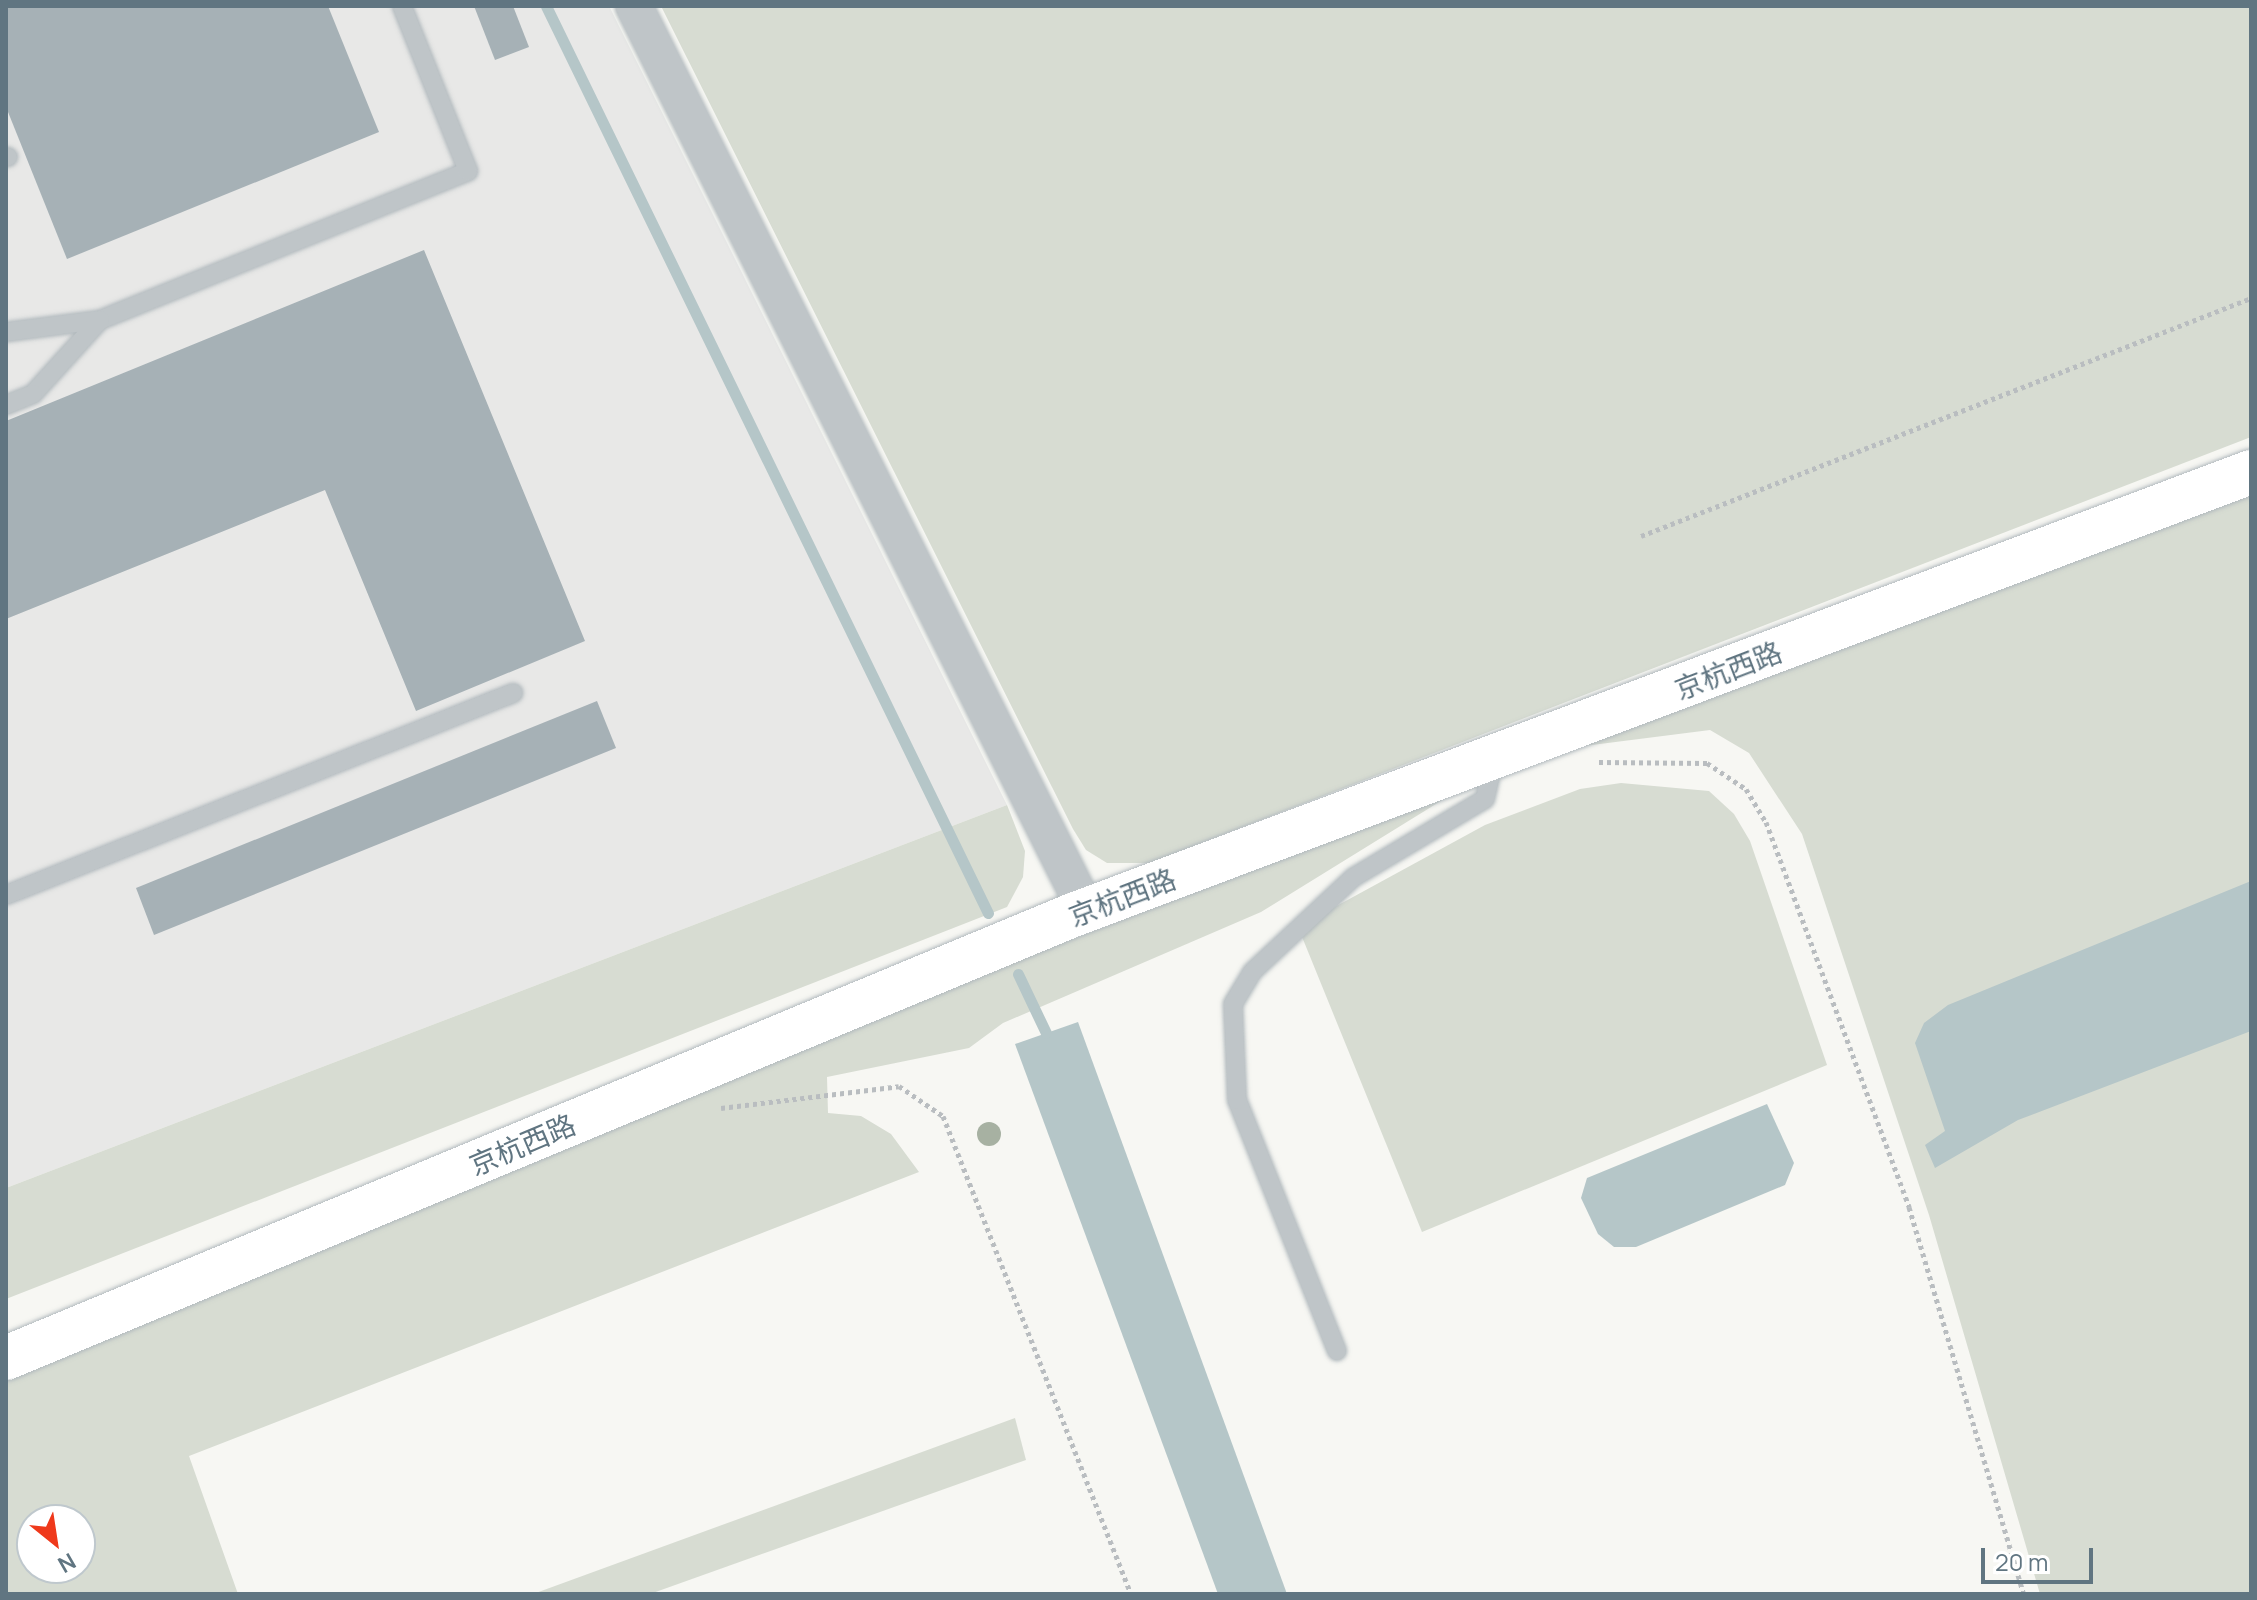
<!DOCTYPE html>
<html>
<head>
<meta charset="utf-8">
<style>
	body { margin:0 }
	#map { position:relative; width:2257px; height:1600px; overflow:hidden; background:#f7f7f3; font-family:Manrope,"Noto Sans SC",sans-serif }
	div>[style] { position:absolute }
	[style*='--x'] { left:calc(var(--x)*1px); top:calc(var(--y)*1px); width:calc(var(--w)*1px); rotate:calc(var(--a)*1deg) }
	.built>* { inset:0; background:#e8e8e7 }
	.green>* { inset:0; background:#d7dcd2 }
	.water>* { inset:0; background:#b5c6c8 }
	.stream>* { height:11px; margin:-5.5px; padding:0 5.5px; transform-origin:5.5px; border-radius:5.5px; background:#b5c6c8 }
	.building>* { inset:0; background:#a6b1b6 }
	.path>* { height:5px; margin-top:-2.5px; transform-origin:0; background:repeating-linear-gradient(90deg,#b9bdc0 0 4px,transparent 0 8px) }
	.roads { filter:drop-shadow(0 0 2px #b1b9bd) drop-shadow(0 0 2px #b1b9bd) }
	.lane>* { height:18px; margin:-9px; padding:0 9px; transform-origin:9px; border-radius:9px; background:#bfc5c8 }
	.street>* { height:36px; margin:-18px; padding:0 18px; transform-origin:18px; border-radius:18px; background:#bfc5c8 }
	.secondary>* { height:44px; margin:-22px; padding:0 22px; transform-origin:22px; border-radius:22px; background:#fff }
	.trees>* { width:24px; height:24px; margin:-12px; border-radius:50%; background:#a7b1a2 }
	span { translate:-50% -50%; white-space:nowrap; text-align:center; line-height:1.15; -webkit-text-stroke:8px #fff; paint-order:stroke }
	.street-label { font-size:28px; color:#607581 }
	.frame { position:absolute; inset:0; border:8px solid #607581; pointer-events:none }
	.north { position:absolute; left:16px; top:1504px; width:80px; height:80px; box-sizing:border-box; background:#fff; border:2px solid #bfc8cd; border-radius:50%; rotate:150deg; font-size:22px; font-weight:700; line-height:32px; text-align:center; color:#607581 }
	.north::after { content:''; display:block; margin:auto; width:28px; height:36px; background:#ef391b; clip-path:polygon(50% 0,100% 100%,50% 72%,0 100%) }
	.scale { position:absolute; left:1981px; top:1548px; width:112px; height:36px; box-sizing:border-box; border:4px solid #607581; border-top:0; padding-left:10px; font-size:24px; line-height:28px; white-space:nowrap; color:#607581; -webkit-text-stroke:6px #fff; paint-order:stroke }
</style>
</head>
<body>
<div id="map">
	<div class="built">
		<div style="clip-path:polygon(6px 6px,609px 6px,1007px 805px,6px 1188px)"></div>
	</div>
	<div class="green">
		<div style="clip-path:polygon(661px 6px,2251px 6px,2251px 437px,1150px 863px,1107px 863px,1086px 850px,1073px 829px)"></div>
		<div style="clip-path:polygon(2251px 489px,2251px 1594px,2040px 1594px,1929px 1215px,1802px 834px,1749px 753px,1710px 730px,1584px 746px)"></div>
		<div style="clip-path:polygon(1621px 783px,1709px 791px,1734px 814px,1750px 841px,1827px 1065px,1422px 1232px,1298px 927px,1485px 825px,1580px 789px)"></div>
		<div style="clip-path:polygon(evenodd,1457px 791px,1261px 912px,1003px 1023px,969px 1048px,827px 1077px,828px 1113px,861px 1116px,891px 1134px,919px 1172px,189px 1456px,238px 1594px,6px 1594px,6px 1380px,907px 1003px,1457px 791px,32px 1520px,80px 1520px,80px 1568px,32px 1568px,32px 1520px)"></div>
		<div style="clip-path:polygon(1007px 805px,1025px 851px,1023px 877px,1007px 907px,6px 1299px,6px 1188px)"></div>
		<div style="clip-path:polygon(1015px 1418px,1026px 1460px,650px 1594px,533px 1594px)"></div>
	</div>
	<div class="water">
		<div style="clip-path:polygon(2251px 881px,2251px 1031px,2018px 1120px,1935px 1168px,1925px 1145px,1945px 1131px,1915px 1043px,1924px 1023px,1948px 1005px)"></div>
		<div style="clip-path:polygon(1078px 1022px,1287px 1594px,1218px 1594px,1015px 1044px)"></div>
		<div style="clip-path:polygon(1767px 1104px,1794px 1163px,1785px 1185px,1636px 1247px,1614px 1247px,1598px 1234px,1581px 1198px,1587px 1178px)"></div>
	</div>
	<div class="stream">
		<div style="--x:546;--y:6;--w:1009;--a:64.02"></div>
		<div style="--x:1018;--y:974;--w:65;--a:64.6"></div>
	</div>
	<div class="building">
		<div style="clip-path:polygon(6px 6px,328px 6px,379px 132px,67px 259px,6px 107px)"></div>
		<div style="clip-path:polygon(474px 6px,513px 6px,529px 47px,495px 60px)"></div>
		<div style="clip-path:polygon(424px 250px,585px 641px,416px 711px,325px 490px,6px 619px,6px 421px)"></div>
		<div style="clip-path:polygon(597px 701px,616px 748px,154px 935px,136px 888px)"></div>
	</div>
	<div class="path">
		<div style="--x:1641;--y:536;--w:655;--a:-21.31"></div>
		<div style="--x:1599;--y:762;--w:108;--a:0.5"></div>
		<div style="--x:1707;--y:763;--w:47;--a:33.7"></div>
		<div style="--x:1746;--y:789;--w:39;--a:59"></div>
		<div style="--x:1766;--y:822;--w:411;--a:69.6"></div>
		<div style="--x:1909;--y:1207;--w:404;--a:73.5"></div>
		<div style="--x:721;--y:1108;--w:179;--a:-7"></div>
		<div style="--x:899;--y:1086;--w:53;--a:34.3"></div>
		<div style="--x:943;--y:1116;--w:514;--a:68.53"></div>
	</div>
	<div class="roads">
		<div class="lane">
			<div style="--x:6;--y:157;--w:2;--a:0"></div>
			<div style="--x:100;--y:320;--w:397;--a:-22"></div>
			<div style="--x:468;--y:171;--w:178;--a:-111.8"></div>
			<div style="--x:6;--y:332;--w:95;--a:-7.3"></div>
			<div style="--x:100;--y:320;--w:100;--a:132.2"></div>
			<div style="--x:33;--y:394;--w:29;--a:158"></div>
			<div style="--x:6;--y:895;--w:546;--a:-21.72"></div>
			<div style="--x:1337;--y:1351;--w:270;--a:-111.7"></div>
			<div style="--x:1237;--y:1100;--w:96;--a:-92.4"></div>
			<div style="--x:1233;--y:1004;--w:37;--a:-59"></div>
			<div style="--x:1252;--y:972;--w:139;--a:-43"></div>
			<div style="--x:1354;--y:877;--w:152;--a:-30.8"></div>
			<div style="--x:1485;--y:799;--w:39;--a:-77"></div>
		</div>
		<div class="street">
			<div style="--x:634;--y:6;--w:1011;--a:63.43"></div>
		</div>
		<div class="secondary">
			<div style="--x:6;--y:1358;--w:1155;--a:-22.55"></div>
			<div style="--x:1073;--y:915;--w:1259;--a:-20.61"></div>
		</div>
	</div>
	<div class="trees">
		<div style="left:989px;top:1134px"></div>
	</div>
	<div class="street-label">
		<span style="left:1728px;top:670px;rotate:-21deg">京杭西路</span>
		<span style="left:1122px;top:897px;rotate:-21deg">京杭西路</span>
		<span style="left:522px;top:1144px;rotate:-23deg">京杭西路</span>
	</div>
	<div class="frame"></div>
	<div class="north">N</div>
	<div class="scale">20 m</div>
</div>
</body>
</html>
